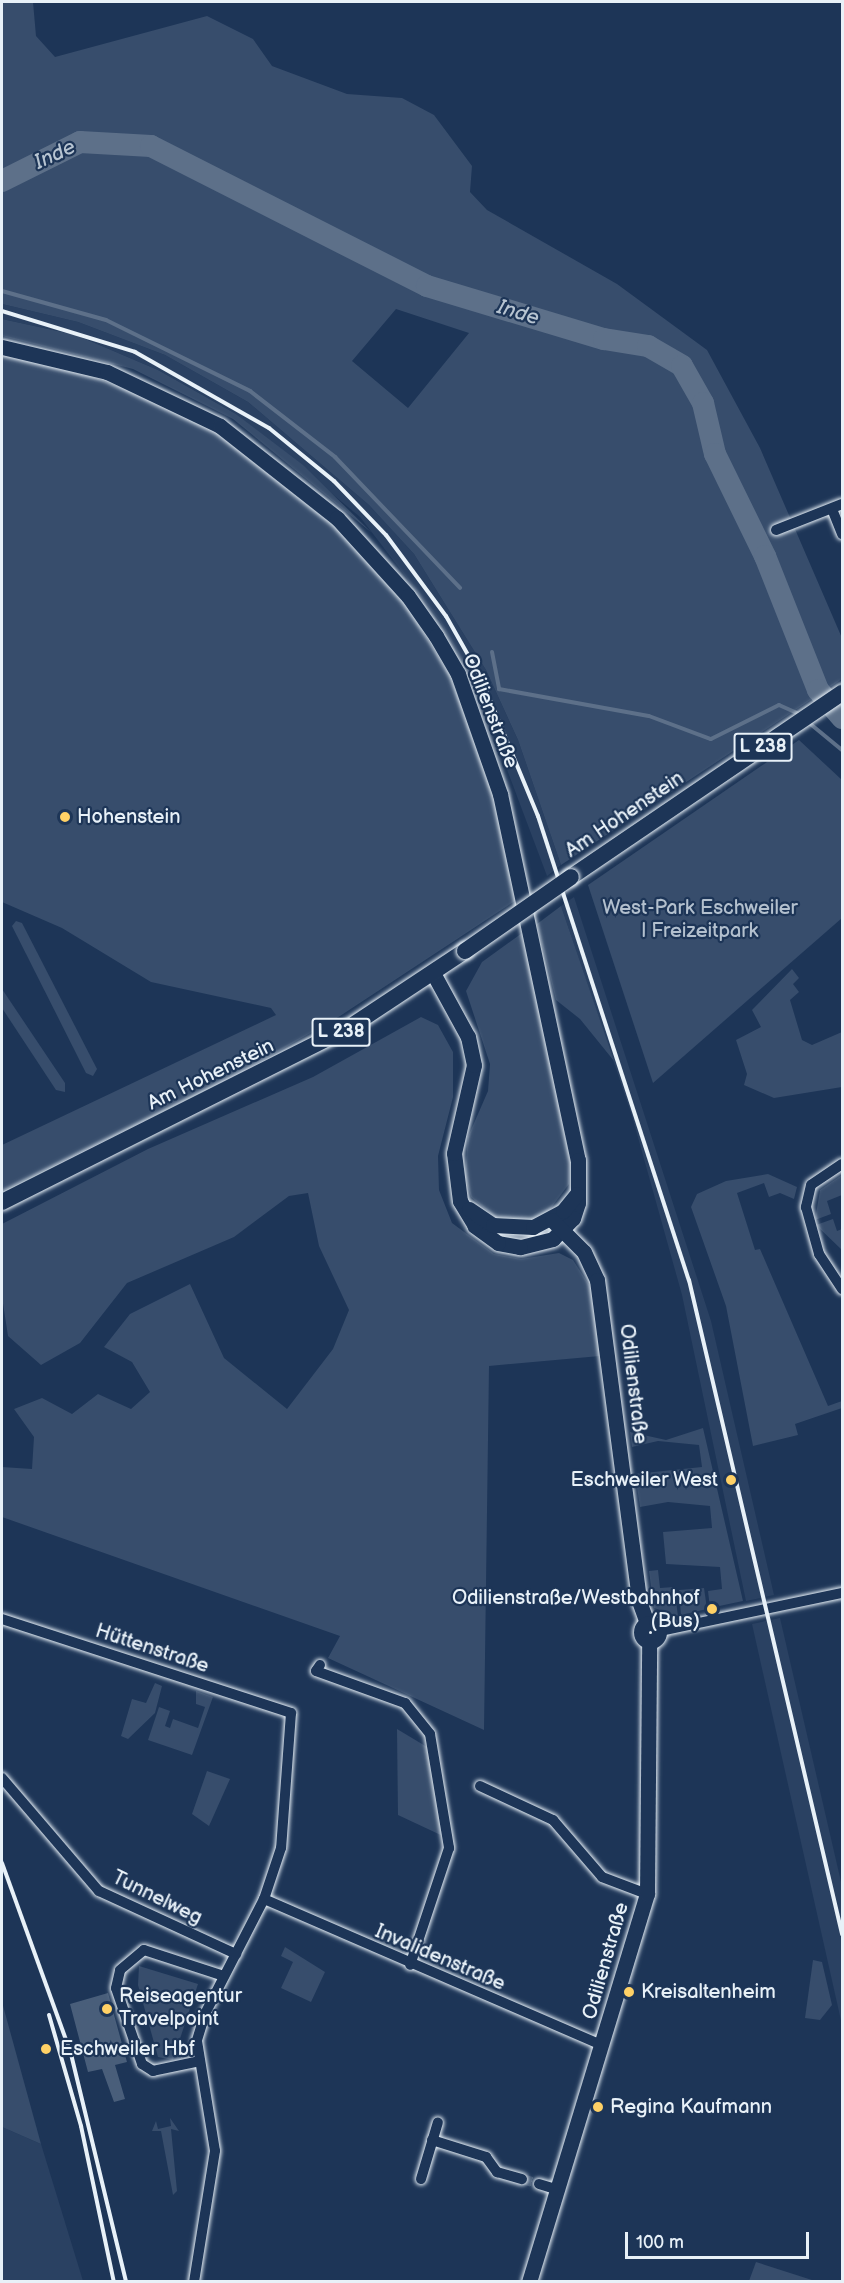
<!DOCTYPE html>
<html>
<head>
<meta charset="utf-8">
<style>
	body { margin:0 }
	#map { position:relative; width:844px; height:2283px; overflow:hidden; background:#1d3557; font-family:"Balsamiq Sans",sans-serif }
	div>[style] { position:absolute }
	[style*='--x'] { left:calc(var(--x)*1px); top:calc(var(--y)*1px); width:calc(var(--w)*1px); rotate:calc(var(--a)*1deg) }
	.built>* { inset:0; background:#2a4162 }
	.green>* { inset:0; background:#374d6c }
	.stream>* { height:4px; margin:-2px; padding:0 2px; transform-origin:2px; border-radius:2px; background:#5d7089 }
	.river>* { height:22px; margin:-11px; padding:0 11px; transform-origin:11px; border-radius:11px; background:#5d7089 }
	.building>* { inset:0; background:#495e7a }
	.street-tunnel>* { height:10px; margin-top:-5px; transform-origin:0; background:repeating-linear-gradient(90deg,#3b516f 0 10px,transparent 0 15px) }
	.roads { filter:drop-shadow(0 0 2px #e8f1f8) drop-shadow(0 0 2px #e8f1f8) }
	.street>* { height:10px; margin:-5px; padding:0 5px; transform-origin:5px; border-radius:5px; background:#1d3557 }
	.secondary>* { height:15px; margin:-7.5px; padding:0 7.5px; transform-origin:7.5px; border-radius:7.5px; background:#1d3557 }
	.secondary>.ring { margin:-7.5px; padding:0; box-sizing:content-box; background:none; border:15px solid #1d3557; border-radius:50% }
	.primary>* { height:16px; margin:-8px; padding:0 8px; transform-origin:8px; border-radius:8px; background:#1d3557 }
	.rail>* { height:4px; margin:-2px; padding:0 2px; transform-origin:2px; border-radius:2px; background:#e8f1f8 }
	.bridges { filter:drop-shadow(0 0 2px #e8f1f8) drop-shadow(0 0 2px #e8f1f8) }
	.primary-bridge>* { height:16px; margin:-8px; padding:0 8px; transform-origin:8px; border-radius:8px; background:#1d3557 }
	.dots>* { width:16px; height:16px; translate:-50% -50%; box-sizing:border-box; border:3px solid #1d3557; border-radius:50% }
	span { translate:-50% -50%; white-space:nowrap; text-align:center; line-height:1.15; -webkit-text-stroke:4.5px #1d3557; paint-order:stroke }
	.shield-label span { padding:2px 4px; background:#1d3557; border:2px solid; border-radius:4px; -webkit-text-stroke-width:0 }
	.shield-label { font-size:18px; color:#e8f1f8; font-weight:700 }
	.street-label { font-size:20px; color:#e8f1f8 }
	.poi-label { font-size:20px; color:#e8f1f8 }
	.left { translate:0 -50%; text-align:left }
	.right { translate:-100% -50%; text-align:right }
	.park-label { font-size:20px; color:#b3c0ce }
	.water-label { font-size:21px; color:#b7c4d1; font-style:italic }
	.frame { position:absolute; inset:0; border:3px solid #e8f1f8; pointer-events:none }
	.scale { position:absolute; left:625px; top:2232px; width:184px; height:27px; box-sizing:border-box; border:3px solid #e8f1f8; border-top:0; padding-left:8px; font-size:18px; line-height:21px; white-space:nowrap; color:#e8f1f8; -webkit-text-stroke:4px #1d3557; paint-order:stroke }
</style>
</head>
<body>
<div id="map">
	<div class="built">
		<div style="clip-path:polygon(2px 304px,78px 322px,165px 355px,248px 402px,369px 505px,414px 554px,486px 670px,518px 740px,561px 865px,547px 876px,473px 679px,440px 621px,360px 517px,236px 414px,158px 370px,76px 335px,2px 319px)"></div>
		<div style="clip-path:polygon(574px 897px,711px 1321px,774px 1595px,746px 1601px,682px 1295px,632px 1116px,561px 906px)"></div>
		<div style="clip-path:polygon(780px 1618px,842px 1886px,842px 2025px,752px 1624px)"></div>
		<div style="clip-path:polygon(2px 2127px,41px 2144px,83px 2281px,2px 2281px)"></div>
	</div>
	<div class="green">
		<div style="clip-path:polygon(evenodd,2px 2px,33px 2px,36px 36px,55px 57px,207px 16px,253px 39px,272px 66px,347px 94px,402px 98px,434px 115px,472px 166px,470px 192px,487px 210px,617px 284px,707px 350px,760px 448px,842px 638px,842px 679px,561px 865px,518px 740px,486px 670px,414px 554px,369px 505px,248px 402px,165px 355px,78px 322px,2px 304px,2px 2px,396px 309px,469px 333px,408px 408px,352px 361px,396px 309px)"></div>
		<div style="clip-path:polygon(2px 319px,76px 335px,158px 370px,236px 414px,303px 465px,372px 533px,233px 419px,133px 369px,2px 336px)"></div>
		<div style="clip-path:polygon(2px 353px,73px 370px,169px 405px,273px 467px,353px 542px,403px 600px,450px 676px,496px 795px,518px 899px,340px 1016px,242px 1072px,2px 1191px,2px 1145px,276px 1015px,271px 1008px,151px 982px,62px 928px,2px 902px)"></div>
		<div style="clip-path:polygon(799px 740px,842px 780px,842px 918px,653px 1083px,588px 885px)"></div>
		<div style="clip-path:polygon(561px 906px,614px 1061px,580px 1019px,556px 1000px,537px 924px)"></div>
		<div style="clip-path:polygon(16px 921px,22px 923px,97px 1069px,93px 1076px,86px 1073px,12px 926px)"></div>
		<div style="clip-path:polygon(525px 931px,570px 1161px,569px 1184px,548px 1212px,531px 1221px,500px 1221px,471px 1197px,465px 1175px,468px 1137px,488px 1091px,490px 1064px,466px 991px,482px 962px)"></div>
		<div style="clip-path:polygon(792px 969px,799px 978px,793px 984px,799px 992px,790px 1000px,802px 1040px,812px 1045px,842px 1032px,842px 1087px,774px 1098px,744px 1085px,747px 1074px,736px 1040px,761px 1027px,752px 1010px)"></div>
		<div style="clip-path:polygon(2px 989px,65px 1083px,65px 1092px,56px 1090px,2px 1008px)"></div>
		<div style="clip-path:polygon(421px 1017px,438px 1025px,453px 1052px,453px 1097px,438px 1156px,439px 1190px,452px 1223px,494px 1254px,521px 1259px,559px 1253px,573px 1260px,591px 1288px,600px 1356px,489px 1366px,484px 1730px,328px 1658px,340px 1636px,2px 1517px,2px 1467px,32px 1469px,34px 1437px,14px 1409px,42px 1398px,72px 1414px,98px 1394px,131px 1409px,150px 1392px,132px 1362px,104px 1347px,130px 1314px,190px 1284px,224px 1358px,287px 1409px,333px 1349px,349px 1310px,319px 1246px,308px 1193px,289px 1196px,234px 1237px,127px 1283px,80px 1343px,41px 1365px,8px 1336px,2px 1297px,2px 1224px,148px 1149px,313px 1077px)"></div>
		<div style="clip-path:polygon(768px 1174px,797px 1187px,794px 1199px,780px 1193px,769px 1197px,764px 1183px,737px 1193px,755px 1250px,760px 1249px,828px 1406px,842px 1401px,842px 1408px,795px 1424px,798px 1435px,753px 1446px,726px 1306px,691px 1207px,697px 1194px,726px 1181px)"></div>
		<div style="clip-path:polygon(842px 1175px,842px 1195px,827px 1201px,831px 1214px,815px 1220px,820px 1190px)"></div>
		<div style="clip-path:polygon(833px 1219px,837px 1231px,842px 1229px,842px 1250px,816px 1225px)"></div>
		<div style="clip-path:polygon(703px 1428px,743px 1601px,710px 1608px,708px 1591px,722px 1589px,720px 1567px,666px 1564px,663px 1532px,712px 1528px,710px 1506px,668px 1502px,640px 1507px,635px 1474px,641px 1473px,640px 1485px,645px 1485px,644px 1473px,702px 1467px,699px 1445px,658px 1441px,632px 1447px,630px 1432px,666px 1440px)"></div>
		<div style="clip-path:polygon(658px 1570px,660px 1588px,674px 1587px,678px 1616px,654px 1608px,649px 1571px)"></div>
		<div style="clip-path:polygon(704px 1588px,707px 1609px,681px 1615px,679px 1590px)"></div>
		<div style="clip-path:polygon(155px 1683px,162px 1686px,155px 1713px,128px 1739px,121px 1736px,132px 1699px,146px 1703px)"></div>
		<div style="clip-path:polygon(196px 1691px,213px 1697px,192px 1755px,148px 1740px,159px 1707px,170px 1711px,165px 1726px,170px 1728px,173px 1719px,198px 1728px,205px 1707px,196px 1704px)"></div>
		<div style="clip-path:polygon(397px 1729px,427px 1747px,445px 1837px,398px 1815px)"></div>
		<div style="clip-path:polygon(207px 1771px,230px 1779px,209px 1826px,192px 1814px)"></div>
		<div style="clip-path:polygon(285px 1947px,325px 1972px,311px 2002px,281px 1988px,293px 1962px,281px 1956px)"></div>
		<div style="clip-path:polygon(813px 1960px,822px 1962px,832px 2005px,820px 2020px,805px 2018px)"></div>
		<div style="clip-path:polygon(139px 1966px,198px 1984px,173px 2060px,158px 2057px,138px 1985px)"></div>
		<div style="clip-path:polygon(2px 2002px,41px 2144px,2px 2127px)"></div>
		<div style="clip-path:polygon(170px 2118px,179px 2131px,171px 2129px,177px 2191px,173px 2195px,161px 2131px,152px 2131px,156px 2121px,158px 2129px,171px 2126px)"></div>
		<div style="clip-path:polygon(756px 2262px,815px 2281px,749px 2281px)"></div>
	</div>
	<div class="stream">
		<div style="--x:2;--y:291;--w:108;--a:15.6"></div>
		<div style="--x:106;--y:320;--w:161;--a:26.2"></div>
		<div style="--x:250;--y:391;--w:108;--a:37.8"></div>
		<div style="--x:335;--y:457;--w:181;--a:46.3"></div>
		<div style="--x:492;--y:652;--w:38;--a:79"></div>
		<div style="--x:499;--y:689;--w:152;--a:10.2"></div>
		<div style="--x:649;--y:716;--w:66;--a:20.4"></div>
		<div style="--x:711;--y:739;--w:76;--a:-26.6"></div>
		<div style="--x:779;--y:705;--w:24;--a:24"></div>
		<div style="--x:808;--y:722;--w:44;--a:39.5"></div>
	</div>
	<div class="river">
		<div style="--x:2;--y:181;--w:87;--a:-26.6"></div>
		<div style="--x:80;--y:142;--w:71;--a:3.2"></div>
		<div style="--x:151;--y:146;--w:309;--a:26.9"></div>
		<div style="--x:427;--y:286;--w:185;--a:16.7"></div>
		<div style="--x:604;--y:339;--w:45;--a:9"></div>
		<div style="--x:648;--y:346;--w:39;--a:30"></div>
		<div style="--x:682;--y:366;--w:43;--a:60.4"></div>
		<div style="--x:703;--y:403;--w:52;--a:76.8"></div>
		<div style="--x:715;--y:454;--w:114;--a:63.9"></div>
		<div style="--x:765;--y:556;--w:144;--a:68.4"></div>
		<div style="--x:818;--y:690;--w:37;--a:49"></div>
	</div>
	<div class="building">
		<div style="clip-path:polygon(108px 1993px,127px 2062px,115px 2065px,125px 2099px,114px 2102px,102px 2069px,88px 2072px,70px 2004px)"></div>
	</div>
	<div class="street-tunnel">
		<div style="--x:522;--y:2179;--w:18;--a:16"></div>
	</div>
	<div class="roads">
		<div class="street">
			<div style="--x:832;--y:509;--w:27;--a:68"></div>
			<div style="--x:776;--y:530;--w:71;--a:-21.5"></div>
			<div style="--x:842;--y:1164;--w:37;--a:146"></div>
			<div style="--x:811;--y:1185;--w:23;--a:103"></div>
			<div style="--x:806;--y:1207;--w:49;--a:74.5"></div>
			<div style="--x:819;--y:1254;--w:42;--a:56.7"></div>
			<div style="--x:2;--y:1619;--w:304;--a:18"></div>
			<div style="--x:291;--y:1713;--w:135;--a:94.2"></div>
			<div style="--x:281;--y:1848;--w:54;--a:108.4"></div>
			<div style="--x:264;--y:1899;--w:129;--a:117.2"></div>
			<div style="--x:205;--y:2014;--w:28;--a:107"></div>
			<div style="--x:197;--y:2041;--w:111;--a:80.7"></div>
			<div style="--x:215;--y:2151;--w:133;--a:99.1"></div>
			<div style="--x:660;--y:1631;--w:186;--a:-11.8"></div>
			<div style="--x:320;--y:1665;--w:7;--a:124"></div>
			<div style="--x:316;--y:1671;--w:95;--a:19.8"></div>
			<div style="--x:405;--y:1703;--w:40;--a:51"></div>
			<div style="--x:430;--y:1734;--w:116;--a:80.5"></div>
			<div style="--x:449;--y:1848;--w:123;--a:108.4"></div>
			<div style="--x:2;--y:1778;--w:149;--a:49.4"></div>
			<div style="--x:99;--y:1891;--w:151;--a:24.7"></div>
			<div style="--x:480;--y:1786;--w:81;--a:25"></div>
			<div style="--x:553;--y:1820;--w:75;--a:49.3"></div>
			<div style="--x:602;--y:1877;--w:48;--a:20.7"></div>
			<div style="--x:264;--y:1899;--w:369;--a:23.4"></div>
			<div style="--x:200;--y:2061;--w:48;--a:168"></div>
			<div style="--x:153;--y:2071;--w:13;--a:-148"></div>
			<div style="--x:142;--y:2064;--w:80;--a:-108.9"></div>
			<div style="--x:116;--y:1988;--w:18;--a:-77"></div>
			<div style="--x:120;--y:1970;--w:31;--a:-40"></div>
			<div style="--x:144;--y:1950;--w:84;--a:18"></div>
			<div style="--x:432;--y:2140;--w:57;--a:17.5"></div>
			<div style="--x:486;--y:2157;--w:19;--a:54"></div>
			<div style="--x:497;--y:2172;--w:26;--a:16"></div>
			<div style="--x:421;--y:2179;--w:59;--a:-73.4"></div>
			<div style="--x:539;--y:2184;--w:21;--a:17"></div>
		</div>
		<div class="secondary">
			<div style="--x:2;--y:347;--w:108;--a:13.4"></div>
			<div style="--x:107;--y:372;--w:125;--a:25.5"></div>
			<div style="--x:220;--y:426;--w:149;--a:38.2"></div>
			<div style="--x:337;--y:518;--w:105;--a:47.7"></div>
			<div style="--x:408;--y:596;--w:49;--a:55"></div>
			<div style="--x:436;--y:636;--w:44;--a:59.9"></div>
			<div style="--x:458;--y:674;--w:127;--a:70.7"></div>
			<div style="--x:500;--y:794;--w:374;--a:78"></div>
			<div style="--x:578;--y:1160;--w:43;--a:90"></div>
			<div style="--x:578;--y:1203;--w:16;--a:108"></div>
			<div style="--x:573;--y:1218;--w:29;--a:134"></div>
			<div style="--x:553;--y:1239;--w:34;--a:166"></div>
			<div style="--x:520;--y:1247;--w:22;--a:-170"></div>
			<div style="--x:498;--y:1243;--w:29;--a:-144"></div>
			<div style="--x:475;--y:1226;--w:29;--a:-121"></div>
			<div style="--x:460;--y:1201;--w:48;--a:-97.1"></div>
			<div style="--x:454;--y:1153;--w:90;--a:-77.2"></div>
			<div style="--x:474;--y:1065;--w:29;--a:-102"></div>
			<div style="--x:468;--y:1037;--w:73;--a:-118.7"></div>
			<div style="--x:469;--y:1209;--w:29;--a:34"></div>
			<div style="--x:493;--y:1225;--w:40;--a:2.9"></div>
			<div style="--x:533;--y:1227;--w:34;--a:-28"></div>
			<div style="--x:563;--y:1211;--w:22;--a:-51"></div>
			<div style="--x:552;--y:1220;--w:45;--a:45"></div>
			<div style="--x:584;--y:1252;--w:31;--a:65"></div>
			<div style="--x:597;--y:1280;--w:324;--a:82.5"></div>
			<div style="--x:639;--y:1601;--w:23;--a:70"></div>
			<div class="ring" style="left:641px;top:1623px;width:3px;height:3px"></div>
			<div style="--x:529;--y:2282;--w:406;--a:-73.1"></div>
			<div style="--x:647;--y:1894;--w:252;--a:-89.5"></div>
		</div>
		<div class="primary">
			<div style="--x:571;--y:877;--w:328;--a:-34.2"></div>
			<div style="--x:2;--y:1202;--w:390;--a:-26.7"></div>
			<div style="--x:350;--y:1027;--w:138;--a:-33.5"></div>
		</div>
	</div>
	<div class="rail">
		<div style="--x:2;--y:311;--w:139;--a:17.1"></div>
		<div style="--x:135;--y:352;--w:154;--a:29.6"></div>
		<div style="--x:269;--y:428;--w:84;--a:39.2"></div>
		<div style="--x:334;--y:481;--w:75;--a:46.1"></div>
		<div style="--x:386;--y:535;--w:101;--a:53.5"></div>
		<div style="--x:446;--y:616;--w:69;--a:60.5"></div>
		<div style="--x:480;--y:676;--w:152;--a:67.5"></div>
		<div style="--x:538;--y:816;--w:488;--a:72"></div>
		<div style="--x:689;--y:1280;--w:672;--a:76.83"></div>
		<div style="--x:2;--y:1863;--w:203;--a:70.1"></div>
		<div style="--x:71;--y:2054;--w:235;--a:76.4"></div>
		<div style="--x:49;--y:2015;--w:116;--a:73.9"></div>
		<div style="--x:81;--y:2126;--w:159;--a:78.1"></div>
	</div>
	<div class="bridges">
		<div class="primary-bridge">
			<div style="--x:465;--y:951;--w:129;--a:-34.9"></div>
		</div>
	</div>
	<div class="dots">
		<div style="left:65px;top:817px;background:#ffd166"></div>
		<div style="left:731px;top:1480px;background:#ffd166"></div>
		<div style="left:712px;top:1609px;background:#ffd166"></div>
		<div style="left:629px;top:1992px;background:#ffd166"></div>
		<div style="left:107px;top:2009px;background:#ffd166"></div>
		<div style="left:46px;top:2049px;background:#ffd166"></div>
		<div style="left:598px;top:2107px;background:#ffd166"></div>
	</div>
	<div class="shield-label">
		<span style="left:763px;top:747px">L 238</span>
		<span style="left:341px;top:1032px">L 238</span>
	</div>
	<div class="street-label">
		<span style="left:490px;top:711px;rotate:69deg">Odilienstraße</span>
		<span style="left:625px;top:815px;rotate:-34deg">Am Hohenstein</span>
		<span style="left:211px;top:1075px;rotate:-26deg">Am Hohenstein</span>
		<span style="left:633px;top:1384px;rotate:83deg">Odilienstraße</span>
		<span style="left:152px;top:1649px;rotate:18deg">Hüttenstraße</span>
		<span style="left:157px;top:1898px;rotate:26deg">Tunnelweg</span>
		<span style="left:440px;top:1958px;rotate:23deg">Invalidenstraße</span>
		<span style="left:606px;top:1961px;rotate:-74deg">Odilienstraße</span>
	</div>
	<div class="poi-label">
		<span class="left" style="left:77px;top:817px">Hohenstein</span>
		<span class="right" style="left:718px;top:1480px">Eschweiler West</span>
		<span class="right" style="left:700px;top:1610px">Odilienstraße/Westbahnhof<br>(Bus)</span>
		<span class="left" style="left:641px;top:1992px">Kreisaltenheim</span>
		<span class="left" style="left:119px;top:2008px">Reiseagentur<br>Travelpoint</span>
		<span class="left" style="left:60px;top:2049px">Eschweiler Hbf</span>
		<span class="left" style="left:610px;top:2107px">Regina Kaufmann</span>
	</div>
	<div class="park-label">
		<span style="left:700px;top:920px">West-Park Eschweiler<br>| Freizeitpark</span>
	</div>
	<div class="water-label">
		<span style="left:55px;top:155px;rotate:-25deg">Inde</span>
		<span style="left:518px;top:313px;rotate:17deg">Inde</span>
	</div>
	<div class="frame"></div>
	<div class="scale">100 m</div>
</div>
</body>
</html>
